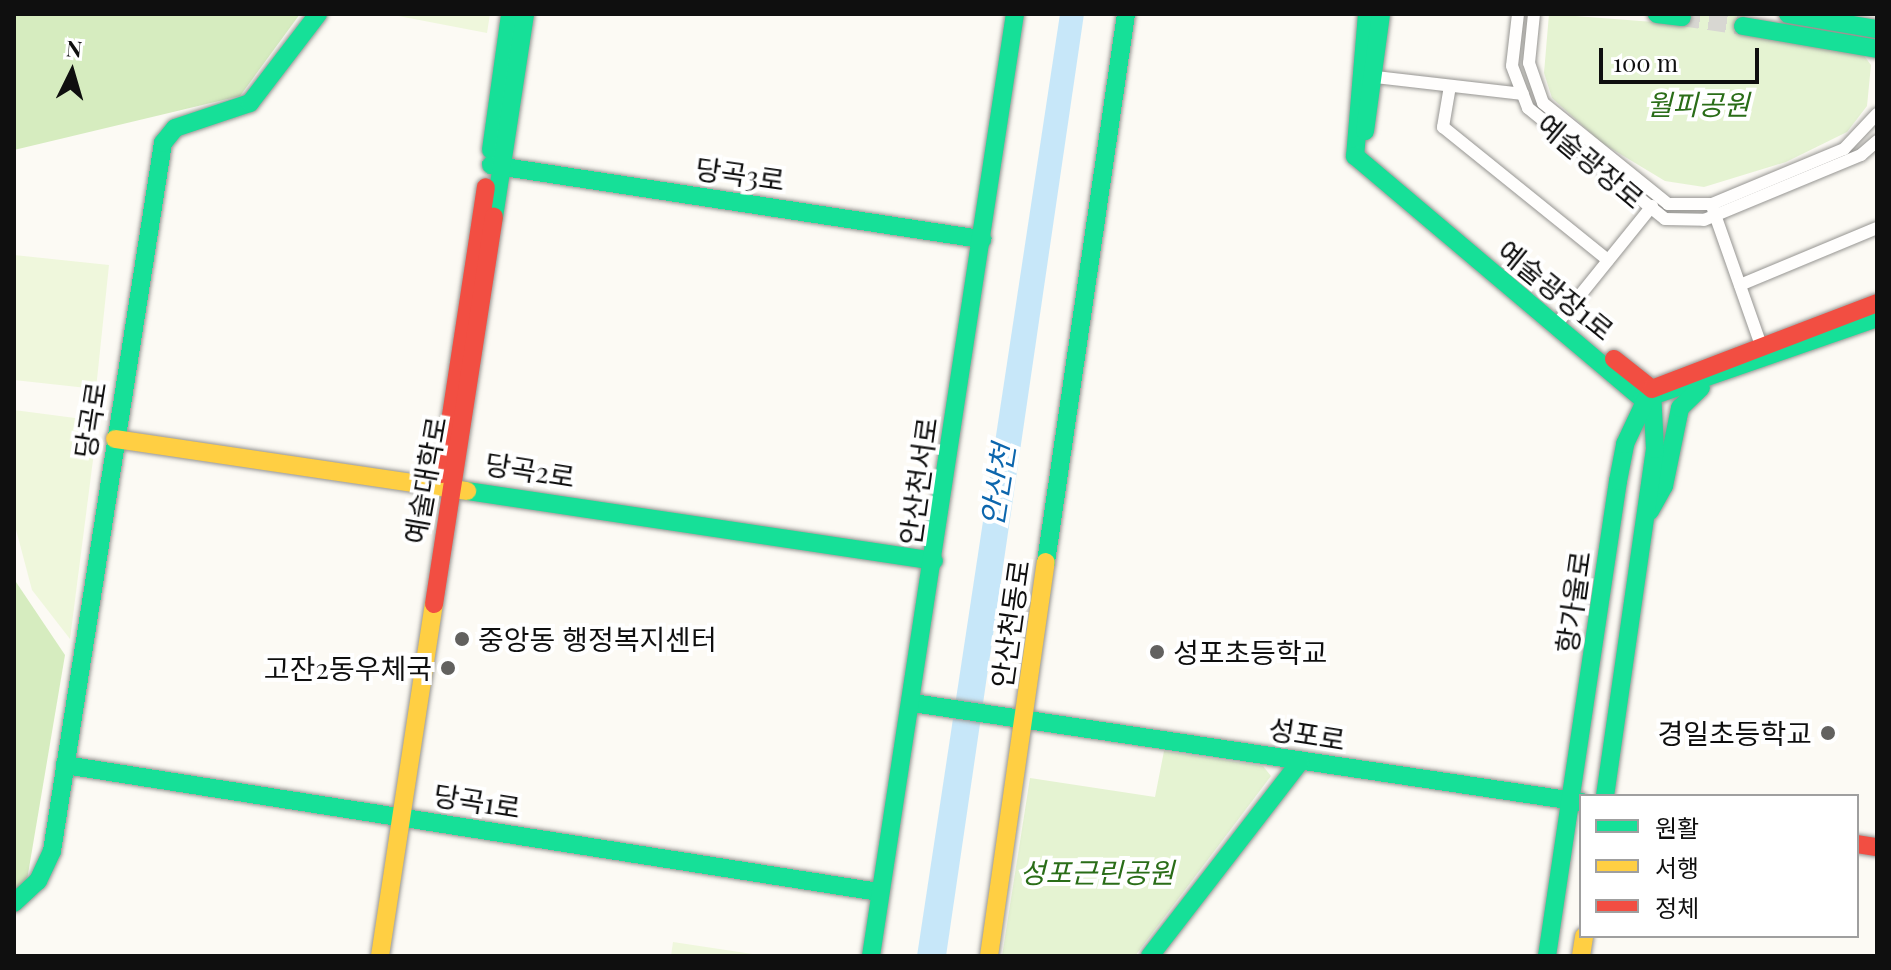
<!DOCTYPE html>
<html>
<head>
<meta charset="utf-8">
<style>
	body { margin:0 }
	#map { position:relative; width:1891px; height:970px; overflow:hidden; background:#fcfaf4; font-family:"Playfair Display","Noto Sans KR",serif }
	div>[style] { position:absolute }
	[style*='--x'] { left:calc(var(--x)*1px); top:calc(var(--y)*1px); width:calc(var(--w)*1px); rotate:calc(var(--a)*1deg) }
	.green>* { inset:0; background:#e5f3d2 }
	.forest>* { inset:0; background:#d6ecbf }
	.pitch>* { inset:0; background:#eff7dc }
	.water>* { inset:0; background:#c7e7f9 }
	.secondary-tunnel>* { height:18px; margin-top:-9px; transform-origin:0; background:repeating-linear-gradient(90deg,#d8d7d2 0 18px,transparent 0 27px) }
	.roads { filter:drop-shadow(0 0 2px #969592) drop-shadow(0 0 2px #969592) }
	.street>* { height:12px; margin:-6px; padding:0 6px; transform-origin:6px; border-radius:6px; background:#fffefd }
	.fast>* { height:18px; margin:-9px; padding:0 9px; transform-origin:9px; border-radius:9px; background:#16e098 }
	.slow>* { height:18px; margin:-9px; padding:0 9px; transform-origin:9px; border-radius:9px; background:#ffcf43 }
	.jam>* { height:18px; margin:-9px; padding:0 9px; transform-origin:9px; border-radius:9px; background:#f24e42 }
	.dots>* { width:22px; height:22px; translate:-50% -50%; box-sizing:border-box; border:4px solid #fff; border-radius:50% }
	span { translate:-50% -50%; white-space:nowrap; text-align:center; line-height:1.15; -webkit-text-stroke:8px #fff; paint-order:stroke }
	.park-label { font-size:28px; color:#2a6d18; font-style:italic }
	.street-label { font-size:28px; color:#0f0f0f }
	.poi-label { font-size:28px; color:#0f0f0f }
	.left { translate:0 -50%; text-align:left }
	.right { translate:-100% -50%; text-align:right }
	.water-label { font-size:30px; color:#0c66ad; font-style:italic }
	.frame { position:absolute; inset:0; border:16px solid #0f0f0f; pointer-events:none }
	.legend { position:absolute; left:1579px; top:794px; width:280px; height:144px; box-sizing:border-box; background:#fff; border:2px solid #9f9f9f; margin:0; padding:10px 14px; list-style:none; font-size:24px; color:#0f0f0f }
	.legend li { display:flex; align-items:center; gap:16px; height:40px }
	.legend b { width:40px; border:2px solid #9f9f9f }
	.north { position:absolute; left:32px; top:32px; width:80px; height:80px; -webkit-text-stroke:6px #fff; paint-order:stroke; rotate:5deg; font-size:22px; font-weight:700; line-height:32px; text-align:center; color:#0f0f0f }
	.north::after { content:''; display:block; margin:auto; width:28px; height:36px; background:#0f0f0f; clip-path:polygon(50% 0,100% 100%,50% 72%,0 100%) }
	.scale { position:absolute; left:1599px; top:48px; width:160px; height:36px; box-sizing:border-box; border:4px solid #0f0f0f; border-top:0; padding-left:10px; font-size:24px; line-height:28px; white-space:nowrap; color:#0f0f0f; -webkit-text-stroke:6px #fff; paint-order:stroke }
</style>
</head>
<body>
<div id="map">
	<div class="green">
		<div style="clip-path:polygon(1549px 14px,1680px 24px,1682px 14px,1745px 14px,1742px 34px,1862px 53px,1871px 65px,1867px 106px,1847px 132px,1786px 162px,1704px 187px,1665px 181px,1602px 143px,1552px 98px,1544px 73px)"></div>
		<div style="clip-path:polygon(1164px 751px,1263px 766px,1271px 776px,1135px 956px,1002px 956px,1030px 778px,1155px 797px)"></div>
	</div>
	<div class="forest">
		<div style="clip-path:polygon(14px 14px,300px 14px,240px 96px,14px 150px)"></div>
		<div style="clip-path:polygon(14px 579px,65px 655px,27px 880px,14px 891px)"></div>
	</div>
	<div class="pitch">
		<div style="clip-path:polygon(388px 14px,490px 14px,487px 33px)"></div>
		<div style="clip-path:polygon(14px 255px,109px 265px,96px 389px,14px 380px)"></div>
		<div style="clip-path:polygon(14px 410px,98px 421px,70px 639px,32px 590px,14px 522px)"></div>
		<div style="clip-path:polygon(673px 942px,765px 956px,671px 956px)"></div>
	</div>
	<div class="water">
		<div style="clip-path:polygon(1060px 14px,1084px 14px,946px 956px,917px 956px)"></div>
	</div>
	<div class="secondary-tunnel">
		<div style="--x:1682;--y:17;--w:62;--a:8.4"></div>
	</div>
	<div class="roads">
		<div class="street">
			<div style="--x:1518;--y:14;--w:52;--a:96.6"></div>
			<div style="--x:1512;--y:66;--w:45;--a:69.1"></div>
			<div style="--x:1528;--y:108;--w:176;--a:39"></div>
			<div style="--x:1665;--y:219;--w:39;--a:1"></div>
			<div style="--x:1704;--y:220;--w:170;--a:-22.5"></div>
			<div style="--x:1861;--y:155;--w:21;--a:-41"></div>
			<div style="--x:1534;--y:14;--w:49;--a:95.8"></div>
			<div style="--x:1529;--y:63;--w:42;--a:70.7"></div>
			<div style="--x:1543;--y:103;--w:161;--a:38.9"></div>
			<div style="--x:1668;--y:204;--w:44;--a:0"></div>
			<div style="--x:1712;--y:204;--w:143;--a:-22.6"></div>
			<div style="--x:1844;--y:149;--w:48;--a:-46.7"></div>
			<div style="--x:1367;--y:76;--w:157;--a:6.6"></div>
			<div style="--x:1450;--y:86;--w:42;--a:99.7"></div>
			<div style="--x:1443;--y:127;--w:212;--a:38.9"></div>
			<div style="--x:1713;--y:209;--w:154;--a:70.6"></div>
			<div style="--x:1740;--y:285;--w:148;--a:-22.6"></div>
			<div style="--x:1556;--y:325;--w:153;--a:-51.1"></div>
		</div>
		<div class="fast">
			<div style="--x:1367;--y:14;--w:143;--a:94.8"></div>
			<div style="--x:1355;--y:156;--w:377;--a:40.2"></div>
			<div style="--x:1643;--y:399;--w:248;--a:-19.1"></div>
			<div style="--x:1657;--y:14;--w:25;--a:7"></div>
			<div style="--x:1788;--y:14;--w:90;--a:9.6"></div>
			<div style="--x:1743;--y:26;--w:136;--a:9.7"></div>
			<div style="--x:1365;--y:131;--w:118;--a:-82.2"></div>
			<div style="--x:491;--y:150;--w:137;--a:-82"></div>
			<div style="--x:491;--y:165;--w:497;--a:8.6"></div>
			<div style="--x:494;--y:217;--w:205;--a:-81.3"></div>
			<div style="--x:467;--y:491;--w:472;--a:8.5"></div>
			<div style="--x:1650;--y:511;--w:29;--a:-61"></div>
			<div style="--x:1664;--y:486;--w:80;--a:-78.4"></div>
			<div style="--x:1680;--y:408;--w:29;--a:-44"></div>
			<div style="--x:1046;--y:562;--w:554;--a:-81.69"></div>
			<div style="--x:913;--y:703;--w:675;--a:8.43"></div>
			<div style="--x:65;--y:765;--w:824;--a:8.87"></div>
			<div style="--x:1605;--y:796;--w:351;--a:-81.8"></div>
			<div style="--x:1655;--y:449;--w:57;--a:-93"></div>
			<div style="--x:14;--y:903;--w:33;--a:-43"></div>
			<div style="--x:38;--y:881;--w:33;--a:-65"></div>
			<div style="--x:52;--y:851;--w:717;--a:-81.09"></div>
			<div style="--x:163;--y:143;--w:19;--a:-51"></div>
			<div style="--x:175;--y:128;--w:79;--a:-18.4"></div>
			<div style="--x:250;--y:103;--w:112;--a:-52.6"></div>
			<div style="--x:871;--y:956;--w:953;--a:-81.31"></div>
			<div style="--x:1150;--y:956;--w:245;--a:-52.3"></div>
			<div style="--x:1547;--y:956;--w:480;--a:-81.5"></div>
			<div style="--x:1618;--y:481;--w:38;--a:-79"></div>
			<div style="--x:1625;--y:444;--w:59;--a:-64.7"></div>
		</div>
		<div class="slow">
			<div style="--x:115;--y:439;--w:356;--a:8.4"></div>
			<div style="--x:380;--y:956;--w:356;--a:-81.3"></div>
			<div style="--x:989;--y:956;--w:398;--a:-81.8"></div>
			<div style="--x:1581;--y:956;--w:20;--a:-81"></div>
		</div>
		<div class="jam">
			<div style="--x:1614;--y:359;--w:48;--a:38.3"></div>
			<div style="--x:1652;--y:389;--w:241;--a:-20.9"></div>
			<div style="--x:442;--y:474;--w:290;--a:-81.3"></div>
			<div style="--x:434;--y:604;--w:392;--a:-81.2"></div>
			<div style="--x:1857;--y:844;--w:20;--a:9"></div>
		</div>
	</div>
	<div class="dots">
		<div style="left:462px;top:639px;background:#62615f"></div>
		<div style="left:1157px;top:652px;background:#62615f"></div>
		<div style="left:448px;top:668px;background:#62615f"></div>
		<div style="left:1828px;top:733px;background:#62615f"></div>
	</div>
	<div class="park-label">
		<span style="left:1698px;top:104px">월피공원</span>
		<span style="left:1097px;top:872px">성포근린공원</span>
	</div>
	<div class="street-label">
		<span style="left:1591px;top:161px;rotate:40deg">예술광장로</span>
		<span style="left:740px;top:174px;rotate:8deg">당곡3로</span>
		<span style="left:1556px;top:290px;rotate:39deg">예술광장1로</span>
		<span style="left:90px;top:420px;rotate:-81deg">당곡로</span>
		<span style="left:530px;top:470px;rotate:9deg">당곡2로</span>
		<span style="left:425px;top:480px;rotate:-80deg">예술대학로</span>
		<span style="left:918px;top:481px;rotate:-82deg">안산천서로</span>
		<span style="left:1573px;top:602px;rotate:-82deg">항가울로</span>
		<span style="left:1010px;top:624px;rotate:-82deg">안산천동로</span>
		<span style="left:1307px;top:734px;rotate:9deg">성포로</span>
		<span style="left:477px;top:801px;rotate:9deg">당곡1로</span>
	</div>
	<div class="poi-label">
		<span class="left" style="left:478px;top:639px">중앙동 행정복지센터</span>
		<span class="left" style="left:1173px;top:652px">성포초등학교</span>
		<span class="right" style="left:432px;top:668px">고잔2동우체국</span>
		<span class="right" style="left:1812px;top:733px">경일초등학교</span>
	</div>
	<div class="water-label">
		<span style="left:997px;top:485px;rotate:-81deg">안산천</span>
	</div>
	<div class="frame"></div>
	<ul class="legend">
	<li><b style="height:10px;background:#16e098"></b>원활</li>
	<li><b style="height:10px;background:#ffcf43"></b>서행</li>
	<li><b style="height:10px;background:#f24e42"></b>정체</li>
	</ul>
	<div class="north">N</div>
	<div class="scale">100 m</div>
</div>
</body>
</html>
